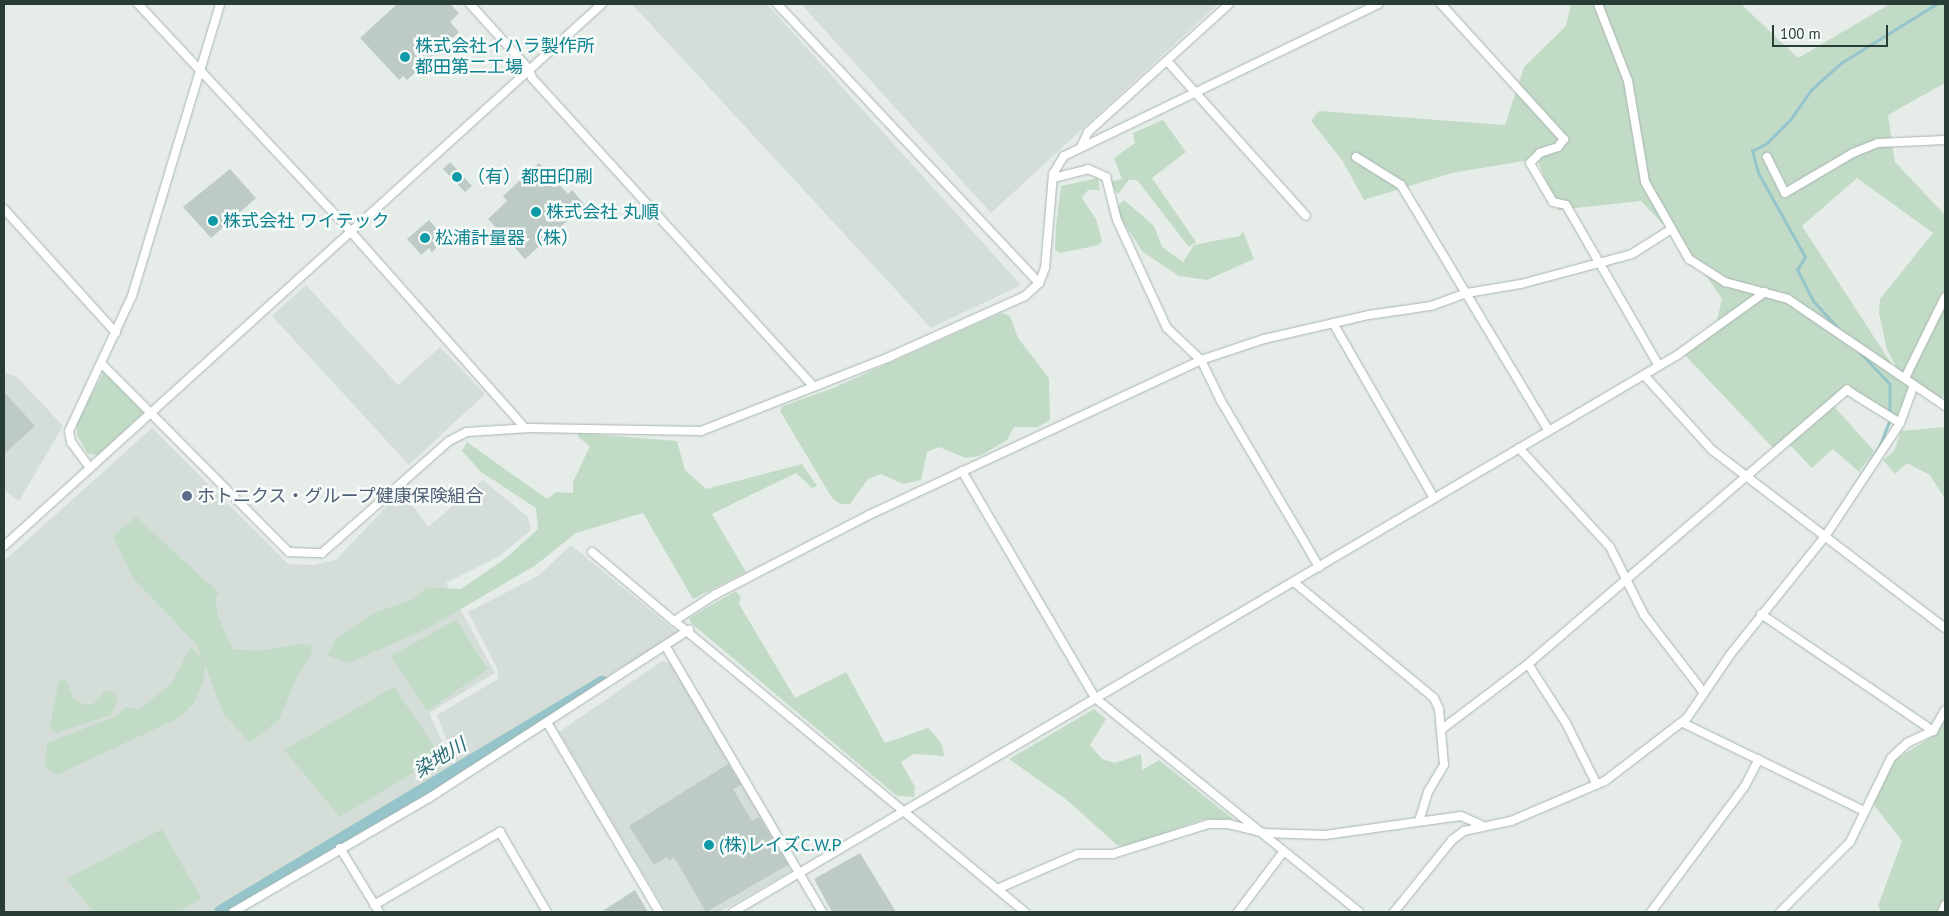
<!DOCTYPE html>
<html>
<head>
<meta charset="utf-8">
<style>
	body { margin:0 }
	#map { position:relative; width:1949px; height:916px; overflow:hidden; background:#e6ede9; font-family:"PT Sans","Noto Sans JP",sans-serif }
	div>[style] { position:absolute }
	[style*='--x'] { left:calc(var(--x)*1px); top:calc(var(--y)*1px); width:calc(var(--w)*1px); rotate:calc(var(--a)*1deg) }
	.built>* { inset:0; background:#d4ddd8 }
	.green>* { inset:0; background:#c2dbc7 }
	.stream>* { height:2.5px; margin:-1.25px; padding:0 1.25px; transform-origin:1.25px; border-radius:1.25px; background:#95c5cb }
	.river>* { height:14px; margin:-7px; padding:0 7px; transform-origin:7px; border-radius:7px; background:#95c5cb }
	.building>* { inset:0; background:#becac5 }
	.roads { filter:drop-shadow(0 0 1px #a9b5b0) drop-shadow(0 0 1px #a9b5b0) }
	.minor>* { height:8px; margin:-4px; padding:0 4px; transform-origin:4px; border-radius:4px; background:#fff }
	.dots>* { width:14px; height:14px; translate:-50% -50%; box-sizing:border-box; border:2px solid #f6faf8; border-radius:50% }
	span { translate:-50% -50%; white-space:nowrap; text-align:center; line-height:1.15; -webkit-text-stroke:5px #f6faf8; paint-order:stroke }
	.culture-label { font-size:18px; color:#0d838f }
	.left { translate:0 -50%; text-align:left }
	.service-label { font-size:18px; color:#4e5e75 }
	.water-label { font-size:19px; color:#286972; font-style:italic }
	.frame { position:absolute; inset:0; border:5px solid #273d36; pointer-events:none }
	.scale { position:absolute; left:1772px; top:25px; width:116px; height:22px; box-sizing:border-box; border:2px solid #273d36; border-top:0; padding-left:6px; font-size:15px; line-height:18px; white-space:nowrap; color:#273d36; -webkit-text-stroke:4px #f6faf8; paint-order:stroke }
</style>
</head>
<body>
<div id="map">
	<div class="built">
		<div style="clip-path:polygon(632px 4px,767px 4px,1021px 285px,931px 328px)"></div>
		<div style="clip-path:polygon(801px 4px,1218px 4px,991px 213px)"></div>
		<div style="clip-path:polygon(306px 285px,398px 385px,440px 347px,485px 394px,409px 465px,272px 316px)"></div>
		<div style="clip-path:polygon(4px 372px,17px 377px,63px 426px,19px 501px,4px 491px)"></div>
		<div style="clip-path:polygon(152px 428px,288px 564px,313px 565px,336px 560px,402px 490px,428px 527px,483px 480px,528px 517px,531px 530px,500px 556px,446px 583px,495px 673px,429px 713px,454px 767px,213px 912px,4px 912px,4px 561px)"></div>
		<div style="clip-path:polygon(571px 545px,678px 633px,457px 767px,437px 715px,498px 679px,497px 668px,468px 612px,538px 576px)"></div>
		<div style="clip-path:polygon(662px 661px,670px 663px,791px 865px,790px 872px,719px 912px,666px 912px,559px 732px)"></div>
	</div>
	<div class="green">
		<div style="clip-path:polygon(1571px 4px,1741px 4px,1798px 58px,1890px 4px,1945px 4px,1945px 83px,1888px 115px,1895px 162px,1945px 215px,1945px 392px,1942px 399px,1900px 374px,1887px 350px,1879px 313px,1880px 299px,1933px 233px,1857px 178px,1802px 226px,1900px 377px,1912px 387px,1897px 420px,1847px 388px,1775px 450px,1682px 352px,1715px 329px,1722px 299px,1692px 255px,1641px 201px,1558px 210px,1537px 159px,1452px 173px,1364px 200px,1342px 160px,1311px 121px,1319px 111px,1505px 125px,1524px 67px,1566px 26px)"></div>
		<div style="clip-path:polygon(1163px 120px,1186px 152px,1152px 178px,1196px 242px,1189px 247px,1137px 180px,1129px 180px,1118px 194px,1108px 182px,1122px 179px,1114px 158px,1135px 143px,1133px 133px)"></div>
		<div style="clip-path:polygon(1098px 178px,1100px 190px,1088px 190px,1082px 198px,1096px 219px,1102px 241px,1099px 245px,1060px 253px,1055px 250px,1056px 227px,1061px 186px)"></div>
		<div style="clip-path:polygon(1124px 200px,1154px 226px,1162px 247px,1183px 262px,1194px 245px,1240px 236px,1243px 231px,1254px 259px,1207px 280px,1179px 276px,1143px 252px,1118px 214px,1118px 206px)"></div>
		<div style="clip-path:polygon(1001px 313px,1010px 316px,1018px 338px,1049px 378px,1050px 420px,1038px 427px,1014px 427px,1007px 440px,980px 456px,966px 458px,939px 447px,927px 452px,921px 480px,903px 484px,881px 474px,868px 479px,850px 504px,840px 504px,832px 498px,780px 411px,783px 406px,831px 389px)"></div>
		<div style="clip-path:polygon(104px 372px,144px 412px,99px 455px,88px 454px,77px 435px,77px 419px)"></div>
		<div style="clip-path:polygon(1832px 404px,1874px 451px,1859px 472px,1833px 449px,1812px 468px,1788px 443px)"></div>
		<div style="clip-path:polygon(1945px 427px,1945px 499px,1930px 475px,1907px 463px,1895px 474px,1883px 460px,1894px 451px,1901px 431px)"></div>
		<div style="clip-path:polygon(578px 433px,677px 441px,685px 470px,706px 489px,802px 464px,817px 486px,812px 488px,796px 473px,712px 514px,746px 572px,693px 599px,643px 513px,576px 533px,536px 565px,430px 627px,349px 663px,327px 655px,336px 639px,374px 613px,414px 599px,427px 587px,461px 589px,506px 558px,538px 529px,536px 508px,481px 472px,462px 451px,467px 442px,547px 499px,556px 492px,573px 493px,573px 482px,590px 446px,578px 437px)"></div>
		<div style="clip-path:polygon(136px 517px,219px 593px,215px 597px,218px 617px,233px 649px,260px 651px,301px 644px,311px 645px,312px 653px,297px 677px,279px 720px,250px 743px,223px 713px,205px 665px,203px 681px,194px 703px,179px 718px,56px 775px,45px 766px,47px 743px,114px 717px,126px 707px,140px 709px,172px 683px,191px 646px,203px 661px,196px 644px,134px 579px,113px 536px)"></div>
		<div style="clip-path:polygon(736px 591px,741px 597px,739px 604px,795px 698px,846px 672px,885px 743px,928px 728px,933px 733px,942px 745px,944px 756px,914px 754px,901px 762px,915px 787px,914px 797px,897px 796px,691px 623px,689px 618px)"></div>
		<div style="clip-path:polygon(456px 620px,488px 669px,427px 711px,391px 656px)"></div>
		<div style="clip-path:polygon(66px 680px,74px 699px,85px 705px,93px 704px,105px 691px,111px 691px,118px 697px,111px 715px,55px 733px,50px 728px,53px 709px,59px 681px)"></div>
		<div style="clip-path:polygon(394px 687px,441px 756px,340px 817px,284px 750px)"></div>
		<div style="clip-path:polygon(1094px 709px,1106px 719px,1090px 745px,1102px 759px,1115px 763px,1141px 754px,1142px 770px,1159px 760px,1233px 819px,1204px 819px,1128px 846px,1117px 845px,1067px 800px,1009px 759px)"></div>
		<div style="clip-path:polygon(1945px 715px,1945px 898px,1939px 912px,1881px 912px,1878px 906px,1902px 841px,1871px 801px,1894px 760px,1932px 737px)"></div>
		<div style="clip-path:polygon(162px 829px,201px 898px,179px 912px,94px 912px,66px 879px)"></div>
	</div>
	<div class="stream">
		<div style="--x:1840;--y:331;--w:40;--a:-132"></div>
		<div style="--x:1813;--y:301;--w:35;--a:-117"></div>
		<div style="--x:1797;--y:270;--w:15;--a:-58"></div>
		<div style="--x:1805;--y:257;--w:96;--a:-119.2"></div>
		<div style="--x:1758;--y:173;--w:23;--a:-105"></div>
		<div style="--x:1752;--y:151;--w:17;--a:-28"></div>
		<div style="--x:1767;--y:143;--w:33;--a:-45"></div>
		<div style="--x:1790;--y:120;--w:37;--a:-55"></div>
		<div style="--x:1811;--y:90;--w:40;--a:-42"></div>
		<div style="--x:1841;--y:63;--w:112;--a:-31.8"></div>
		<div style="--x:1859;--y:351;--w:45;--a:46.8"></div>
		<div style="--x:1890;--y:384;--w:30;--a:90"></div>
		<div style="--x:1835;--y:516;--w:84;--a:-57.6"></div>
		<div style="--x:1880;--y:445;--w:28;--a:-69"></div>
	</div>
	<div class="river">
		<div style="--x:221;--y:912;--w:445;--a:-31"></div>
	</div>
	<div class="building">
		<div style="clip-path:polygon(397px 4px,450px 4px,459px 13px,450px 22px,459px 32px,407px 80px,403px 76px,399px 80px,360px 38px)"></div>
		<div style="clip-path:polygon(450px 162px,472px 186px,465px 192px,443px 169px)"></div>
		<div style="clip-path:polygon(539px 163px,568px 194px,572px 190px,585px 205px,525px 259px,488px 219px,507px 201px,503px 196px)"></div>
		<div style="clip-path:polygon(230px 169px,256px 198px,211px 238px,183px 207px)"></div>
		<div style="clip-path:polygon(429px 220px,444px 237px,432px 253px,429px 248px,421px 255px,407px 239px)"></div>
		<div style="clip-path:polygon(4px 392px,35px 426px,4px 454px)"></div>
		<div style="clip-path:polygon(728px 764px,741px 785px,733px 789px,752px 821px,759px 817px,788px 865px,706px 912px,674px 857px,669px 861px,667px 857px,654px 865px,629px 826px)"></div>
		<div style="clip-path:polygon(860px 853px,896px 912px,832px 912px,814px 879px)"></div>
		<div style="clip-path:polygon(635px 890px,648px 912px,601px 912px)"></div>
	</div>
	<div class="roads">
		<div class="minor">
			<div style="--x:138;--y:4;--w:312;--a:46.9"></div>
			<div style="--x:351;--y:232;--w:262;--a:48.4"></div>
			<div style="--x:470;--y:4;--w:88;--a:47.8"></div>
			<div style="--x:529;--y:69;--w:9;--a:72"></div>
			<div style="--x:532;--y:78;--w:418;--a:47.6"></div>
			<div style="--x:777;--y:4;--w:383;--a:46.8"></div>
			<div style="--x:1441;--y:4;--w:183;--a:47.7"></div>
			<div style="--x:1564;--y:139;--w:10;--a:127"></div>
			<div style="--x:1558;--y:147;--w:19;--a:162"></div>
			<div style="--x:1540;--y:153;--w:14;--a:135"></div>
			<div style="--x:1530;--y:163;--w:45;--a:59.5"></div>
			<div style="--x:1553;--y:202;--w:13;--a:13"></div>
			<div style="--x:1566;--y:205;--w:186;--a:60"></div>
			<div style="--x:1598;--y:4;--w:83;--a:68.7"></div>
			<div style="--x:1628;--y:81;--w:102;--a:80.4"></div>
			<div style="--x:1645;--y:182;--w:89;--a:60.3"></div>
			<div style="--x:1689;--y:259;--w:43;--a:32.6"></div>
			<div style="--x:1725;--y:282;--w:65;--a:15.1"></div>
			<div style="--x:1788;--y:299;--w:190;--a:34.3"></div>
			<div style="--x:1167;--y:61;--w:208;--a:48.1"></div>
			<div style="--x:1081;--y:147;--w:17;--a:-65"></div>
			<div style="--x:1088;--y:132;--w:190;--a:-42.2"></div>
			<div style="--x:1356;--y:157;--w:53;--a:31.9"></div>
			<div style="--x:1401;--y:185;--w:286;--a:59"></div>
			<div style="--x:1767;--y:157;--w:40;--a:63.4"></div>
			<div style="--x:1785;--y:193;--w:79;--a:-30.5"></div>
			<div style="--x:1853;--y:153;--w:27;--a:-22"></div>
			<div style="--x:1878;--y:143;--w:67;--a:-2.6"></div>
			<div style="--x:1053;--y:178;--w:36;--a:-14"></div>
			<div style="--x:1088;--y:169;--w:20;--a:24"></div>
			<div style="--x:1106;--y:177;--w:44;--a:75.7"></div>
			<div style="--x:1117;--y:220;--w:119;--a:65.2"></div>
			<div style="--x:1167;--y:328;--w:47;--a:43.3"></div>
			<div style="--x:1201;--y:360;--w:46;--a:64"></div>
			<div style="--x:1221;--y:401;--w:193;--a:59.4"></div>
			<div style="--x:4;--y:209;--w:167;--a:47.9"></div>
			<div style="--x:1333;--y:323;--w:202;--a:60"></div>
			<div style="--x:102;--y:364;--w:265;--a:45.2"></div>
			<div style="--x:289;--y:552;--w:33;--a:2"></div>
			<div style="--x:322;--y:553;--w:169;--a:-41.4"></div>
			<div style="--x:449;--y:441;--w:20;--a:-27"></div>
			<div style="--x:467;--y:432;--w:62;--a:-3.7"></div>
			<div style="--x:529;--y:428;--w:172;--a:1"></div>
			<div style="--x:701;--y:431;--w:200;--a:-21.4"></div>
			<div style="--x:887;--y:358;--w:151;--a:-24.2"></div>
			<div style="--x:1025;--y:296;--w:19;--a:-43"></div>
			<div style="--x:1039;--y:283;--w:16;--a:-68"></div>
			<div style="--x:1045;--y:268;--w:94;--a:-85.1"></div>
			<div style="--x:1053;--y:174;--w:21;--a:-59"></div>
			<div style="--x:1064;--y:156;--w:349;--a:-25.8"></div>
			<div style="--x:1644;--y:375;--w:101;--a:47.8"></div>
			<div style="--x:1712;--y:450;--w:293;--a:37.4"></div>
			<div style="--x:1905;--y:378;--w:90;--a:-63.7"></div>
			<div style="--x:1519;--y:448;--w:134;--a:47.4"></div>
			<div style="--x:1610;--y:547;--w:76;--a:63.4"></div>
			<div style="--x:1644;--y:615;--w:98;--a:52.4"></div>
			<div style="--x:90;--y:468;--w:32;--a:-126"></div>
			<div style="--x:71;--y:442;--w:11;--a:-100"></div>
			<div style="--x:69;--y:431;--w:149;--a:-65"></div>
			<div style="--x:132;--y:296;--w:305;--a:-73.2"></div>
			<div style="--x:962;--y:471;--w:263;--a:59.6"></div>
			<div style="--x:1095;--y:698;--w:340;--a:39"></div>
			<div style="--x:4;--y:546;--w:807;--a:-42.19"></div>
			<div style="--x:592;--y:552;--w:107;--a:40.1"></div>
			<div style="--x:1295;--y:583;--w:180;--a:39.6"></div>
			<div style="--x:1434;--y:698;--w:12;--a:66"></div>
			<div style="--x:1439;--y:709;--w:56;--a:84.9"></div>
			<div style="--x:1444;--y:765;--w:31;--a:121"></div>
			<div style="--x:1428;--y:792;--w:28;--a:107"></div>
			<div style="--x:1761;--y:614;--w:208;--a:34.2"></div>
			<div style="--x:666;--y:647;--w:308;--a:59.5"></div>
			<div style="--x:1528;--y:664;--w:70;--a:57.2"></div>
			<div style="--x:1566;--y:723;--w:69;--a:63.4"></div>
			<div style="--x:1683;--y:723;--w:201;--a:25.9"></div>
			<div style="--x:548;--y:724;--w:218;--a:59.4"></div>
			<div style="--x:1442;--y:729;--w:108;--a:-37.1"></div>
			<div style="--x:1528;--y:664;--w:421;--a:-40.7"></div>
			<div style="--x:1847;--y:390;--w:62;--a:31.9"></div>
			<div style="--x:340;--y:848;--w:75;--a:58.6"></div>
			<div style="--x:997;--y:889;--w:88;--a:-23.4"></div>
			<div style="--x:1078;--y:854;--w:35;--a:0"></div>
			<div style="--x:1113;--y:854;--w:101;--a:-17.4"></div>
			<div style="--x:1209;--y:824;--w:19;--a:0"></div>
			<div style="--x:1228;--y:824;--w:36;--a:14"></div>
			<div style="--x:1263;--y:833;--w:62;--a:1.8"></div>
			<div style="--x:1325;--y:835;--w:137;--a:-8"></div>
			<div style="--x:1461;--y:816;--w:22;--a:24"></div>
			<div style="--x:374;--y:905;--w:146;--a:-30.1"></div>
			<div style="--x:500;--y:832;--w:93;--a:59.6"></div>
			<div style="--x:233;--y:912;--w:227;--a:-30.2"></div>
			<div style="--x:429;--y:798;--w:310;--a:-32.9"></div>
			<div style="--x:733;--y:912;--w:1098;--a:-30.53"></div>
			<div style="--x:1679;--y:354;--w:106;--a:-35.8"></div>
			<div style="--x:1025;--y:912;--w:456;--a:-140.3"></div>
			<div style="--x:674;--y:621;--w:50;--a:-32.7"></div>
			<div style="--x:716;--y:594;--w:172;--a:-27.3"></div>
			<div style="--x:869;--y:515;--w:366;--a:-25"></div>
			<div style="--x:1201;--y:360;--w:66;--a:-18.4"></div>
			<div style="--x:1264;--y:339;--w:108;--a:-12.9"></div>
			<div style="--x:1369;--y:315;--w:63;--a:-8.3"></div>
			<div style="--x:1431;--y:306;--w:38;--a:-20"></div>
			<div style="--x:1467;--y:293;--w:55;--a:-9.5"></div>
			<div style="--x:1521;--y:284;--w:115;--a:-15.1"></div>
			<div style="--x:1632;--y:254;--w:45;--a:-32.3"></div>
			<div style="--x:1238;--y:912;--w:76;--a:-53"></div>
			<div style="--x:1394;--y:912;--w:92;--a:-51.1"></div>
			<div style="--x:1452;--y:840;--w:15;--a:-37"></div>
			<div style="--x:1464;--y:831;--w:48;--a:-12"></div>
			<div style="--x:1511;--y:821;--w:102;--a:-23.1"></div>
			<div style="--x:1605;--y:781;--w:103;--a:-37.5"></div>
			<div style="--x:1687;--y:718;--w:76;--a:-55.7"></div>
			<div style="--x:1730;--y:655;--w:154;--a:-51.3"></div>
			<div style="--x:1826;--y:535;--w:134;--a:-56.5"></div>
			<div style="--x:1900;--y:423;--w:40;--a:-69.8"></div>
			<div style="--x:1651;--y:912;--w:157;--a:-53.3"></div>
			<div style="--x:1745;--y:786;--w:30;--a:-63"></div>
			<div style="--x:1780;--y:912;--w:99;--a:-45"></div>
			<div style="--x:1850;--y:842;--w:93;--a:-64"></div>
			<div style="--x:1891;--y:758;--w:22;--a:-43"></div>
			<div style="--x:1907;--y:743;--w:29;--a:-25"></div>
			<div style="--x:1933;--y:731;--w:24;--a:-60"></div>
			<div style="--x:1942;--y:912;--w:8;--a:-67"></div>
		</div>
	</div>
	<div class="dots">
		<div style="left:405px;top:57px;background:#0f9aa8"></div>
		<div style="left:457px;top:177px;background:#0f9aa8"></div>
		<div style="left:536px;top:212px;background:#0f9aa8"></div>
		<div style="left:213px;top:221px;background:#0f9aa8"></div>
		<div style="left:425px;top:238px;background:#0f9aa8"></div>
		<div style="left:187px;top:496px;background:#5c6f8a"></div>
		<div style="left:709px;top:845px;background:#0f9aa8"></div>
	</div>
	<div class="culture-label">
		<span class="left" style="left:415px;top:57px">株式会社イハラ製作所<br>都田第二工場</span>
		<span class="left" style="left:467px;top:177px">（有）都田印刷</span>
		<span class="left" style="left:546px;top:212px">株式会社 丸順</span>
		<span class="left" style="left:223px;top:221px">株式会社 ワイテック</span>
		<span class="left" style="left:435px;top:238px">松浦計量器（株）</span>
		<span class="left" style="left:719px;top:845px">(株)レイズC.W.P</span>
	</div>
	<div class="service-label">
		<span class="left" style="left:197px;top:496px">ホトニクス・グループ健康保険組合</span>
	</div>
	<div class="water-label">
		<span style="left:440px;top:758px;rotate:-31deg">染地川</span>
	</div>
	<div class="frame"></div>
	<div class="scale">100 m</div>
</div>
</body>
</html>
